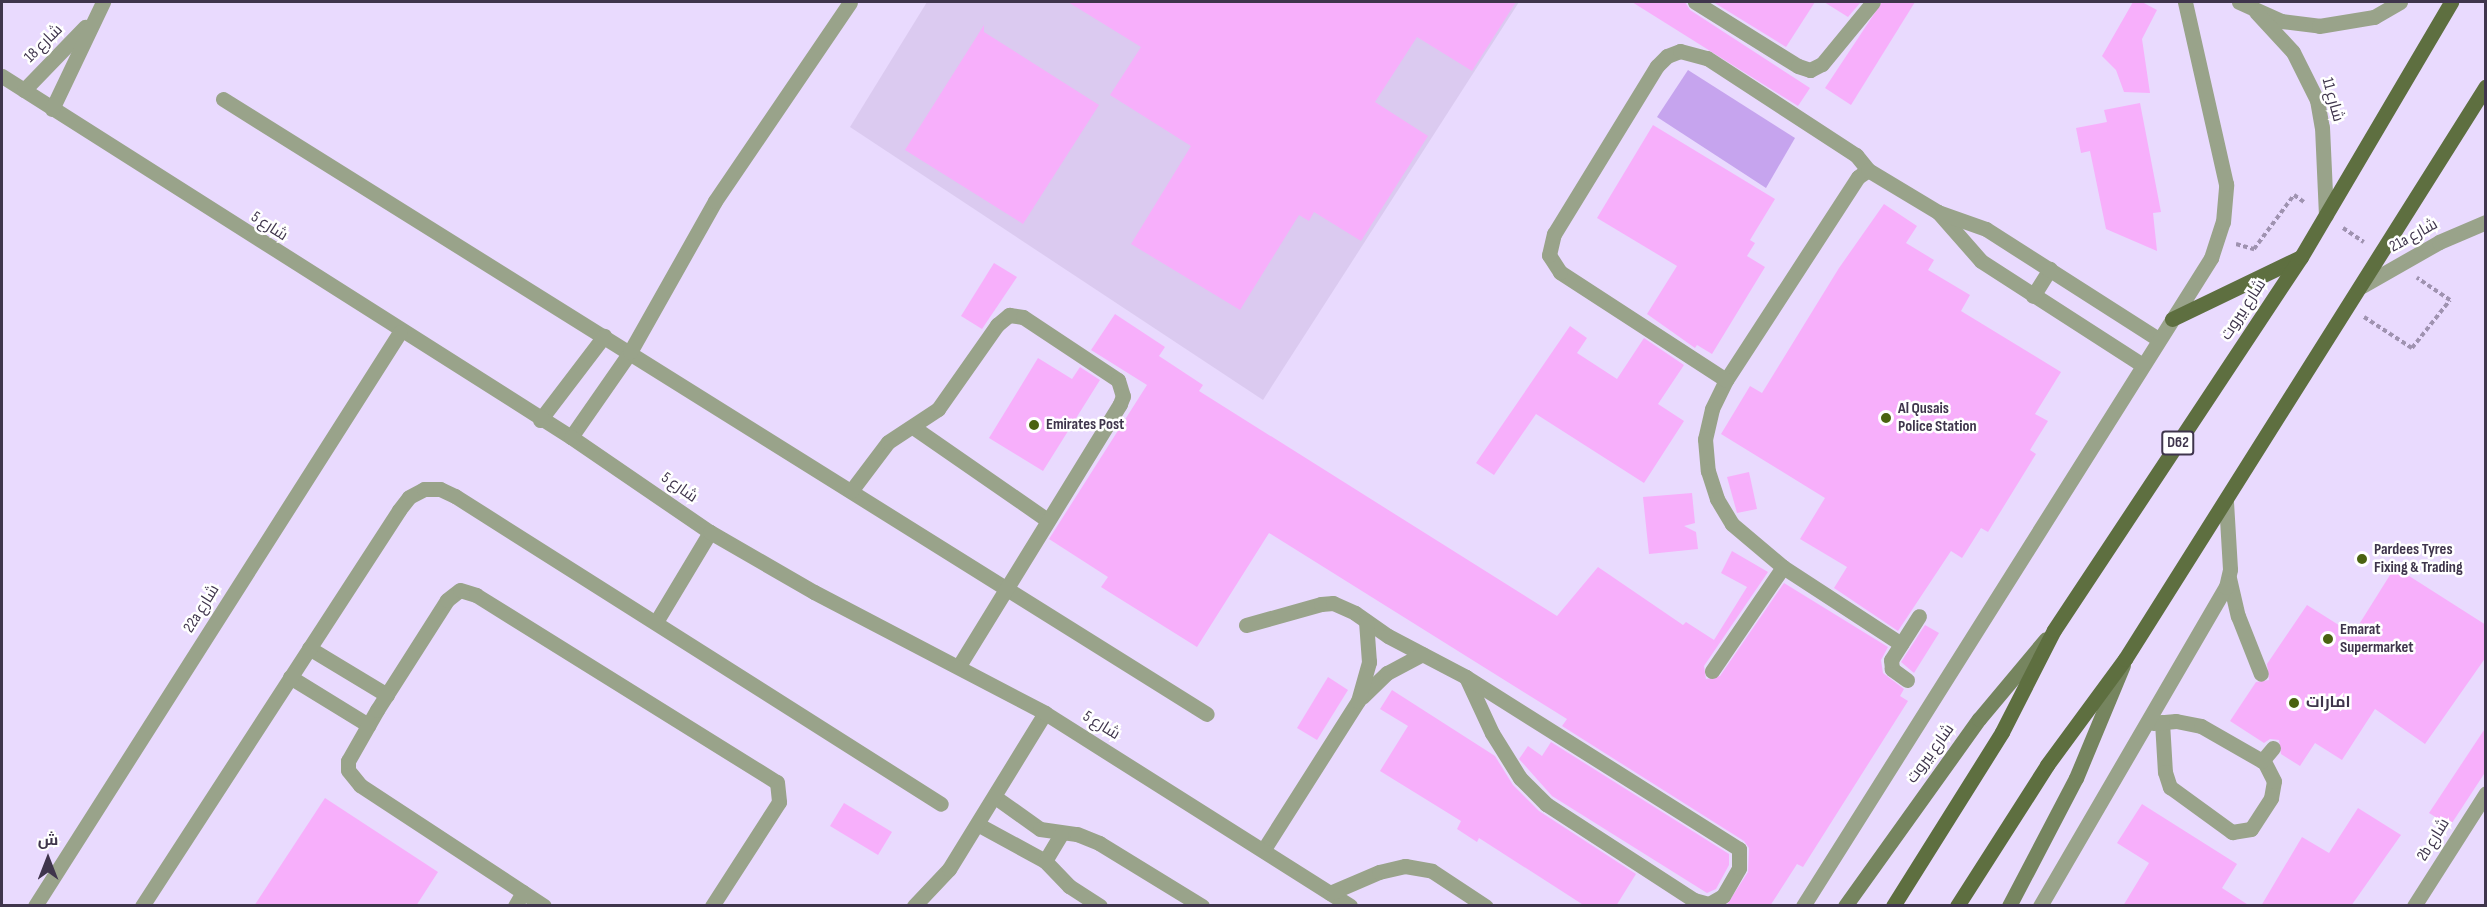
<!DOCTYPE html>
<html>
<head>
<meta charset="utf-8">
<style>
	body { margin:0 }
	#map { position:relative; width:2487px; height:907px; overflow:hidden; background:#e9dafe; font-family:"Sofia Sans Condensed",Cairo,sans-serif }
	div>[style] { position:absolute }
	[style*='--x'] { left:calc(var(--x)*1px); top:calc(var(--y)*1px); width:calc(var(--w)*1px); rotate:calc(var(--a)*1deg) }
	.built>* { inset:0; background:#dbcaf0 }
	.green>* { inset:0; background:#c6a4ee }
	.building>* { inset:0; background:#f7affb }
	.path>* { height:4px; margin-top:-2px; transform-origin:0; background:repeating-linear-gradient(90deg,#9f92b0 0 4.5px,transparent 0 7.5px) }
	.service>* { height:15px; margin:-7.5px; padding:0 7.5px; transform-origin:7.5px; border-radius:7.5px; background:#99a38a }
	.minor>* { height:15px; margin:-7.5px; padding:0 7.5px; transform-origin:7.5px; border-radius:7.5px; background:#99a38a }
	.secondary>* { height:15px; margin:-7.5px; padding:0 7.5px; transform-origin:7.5px; border-radius:7.5px; background:#76855f }
	.primary>* { height:15px; margin:-7.5px; padding:0 7.5px; transform-origin:7.5px; border-radius:7.5px; background:#5e6f40 }
	.dots>* { width:16px; height:16px; translate:-50% -50%; box-sizing:border-box; border:3px solid #fff; border-radius:50% }
	span { translate:-50% -50%; white-space:nowrap; text-align:center; line-height:1.15; -webkit-text-stroke:5px #fff; paint-order:stroke }
	.shield-label span { padding:2px 4px; background:#fff; border:2px solid; border-radius:4px; -webkit-text-stroke-width:0 }
	.shield-label { font-size:15px; color:#3f354c; font-weight:700 }
	.street-label { font-size:16px; color:#3f354c }
	.poi-label { font-size:16px; color:#3f354c; font-weight:700 }
	.left { translate:0 -50%; text-align:left }
	.frame { position:absolute; inset:0; border:3px solid #3f354c; pointer-events:none }
	.north { position:absolute; left:18px; top:829px; width:60px; height:60px; -webkit-text-stroke:4px #fff; paint-order:stroke; rotate:0deg; font-size:16px; font-weight:700; line-height:24px; text-align:center; color:#3f354c }
	.north::after { content:''; display:block; margin:auto; width:21px; height:27px; background:#3f354c; clip-path:polygon(50% 0,100% 100%,50% 72%,0 100%) }
</style>
</head>
<body>
<div id="map">
	<div class="built">
		<div style="clip-path:polygon(927px 2px,1519px 2px,1263px 400px,850px 127px)"></div>
	</div>
	<div class="green">
		<div style="clip-path:polygon(1688px 70px,1795px 138px,1766px 188px,1657px 117px)"></div>
	</div>
	<div class="building">
		<div style="clip-path:polygon(1068px 2px,1516px 2px,1472px 71px,1417px 37px,1375px 102px,1428px 136px,1361px 241px,1314px 212px,1309px 221px,1299px 215px,1240px 310px,1131px 244px,1191px 146px,1110px 95px,1141px 47px)"></div>
		<div style="clip-path:polygon(1632px 2px,1685px 2px,1690px 10px,1810px 88px,1798px 106px)"></div>
		<div style="clip-path:polygon(1713px 2px,1815px 2px,1786px 47px)"></div>
		<div style="clip-path:polygon(1824px 2px,1861px 2px,1848px 17px)"></div>
		<div style="clip-path:polygon(1882px 2px,1915px 2px,1851px 105px,1825px 88px)"></div>
		<div style="clip-path:polygon(2133px 2px,2142px 2px,2157px 10px,2142px 39px,2150px 93px,2124px 92px,2116px 70px,2102px 56px)"></div>
		<div style="clip-path:polygon(984px 25px,984px 32px,1099px 105px,1023px 224px,905px 150px)"></div>
		<div style="clip-path:polygon(2140px 103px,2161px 212px,2153px 213px,2157px 251px,2106px 229px,2090px 151px,2081px 153px,2076px 128px,2107px 122px,2104px 110px)"></div>
		<div style="clip-path:polygon(1653px 125px,1775px 199px,1750px 240px,1755px 243px,1747px 256px,1765px 267px,1712px 354px,1697px 345px,1695px 348px,1647px 314px,1677px 266px,1597px 218px)"></div>
		<div style="clip-path:polygon(1884px 204px,1917px 226px,1906px 243px,1934px 260px,1928px 270px,1970px 295px,1961px 311px,2061px 372px,2035px 414px,2048px 421px,2030px 450px,2036px 454px,1988px 532px,1981px 528px,1962px 558px,1951px 551px,1898px 631px,1834px 588px,1847px 567px,1800px 539px,1825px 498px,1721px 434px,1750px 386px,1762px 393px,1839px 268px)"></div>
		<div style="clip-path:polygon(994px 263px,1017px 277px,982px 329px,961px 316px)"></div>
		<div style="clip-path:polygon(1115px 314px,1165px 347px,1159px 356px,1203px 385px,1199px 391px,1557px 616px,1598px 567px,1683px 625px,1686px 622px,1714px 640px,1747px 587px,1721px 573px,1732px 551px,1768px 572px,1704px 666px,1706px 679px,1720px 676px,1784px 583px,1888px 647px,1881px 660px,1883px 673px,1904px 689px,1900px 696px,1908px 701px,1803px 867px,1797px 864px,1770px 906px,1726px 906px,1748px 872px,1749px 848px,1744px 841px,1562px 726px,1567px 719px,1269px 533px,1197px 647px,1101px 587px,1108px 577px,1049px 539px,1147px 385px,1091px 350px)"></div>
		<div style="clip-path:polygon(1570px 326px,1587px 338px,1577px 353px,1617px 379px,1644px 338px,1684px 365px,1658px 404px,1684px 421px,1644px 483px,1536px 414px,1494px 475px,1476px 463px)"></div>
		<div style="clip-path:polygon(1038px 358px,1072px 379px,1080px 367px,1100px 380px,1043px 471px,989px 438px)"></div>
		<div style="clip-path:polygon(1749px 472px,1757px 509px,1737px 513px,1727px 477px)"></div>
		<div style="clip-path:polygon(1692px 493px,1695px 523px,1684px 526px,1696px 532px,1698px 549px,1649px 554px,1643px 497px)"></div>
		<div style="clip-path:polygon(2395px 567px,2486px 625px,2486px 657px,2425px 744px,2375px 709px,2342px 760px,2315px 743px,2300px 766px,2281px 754px,2279px 740px,2270px 739px,2264px 743px,2230px 721px,2256px 682px,2269px 680px,2267px 664px,2307px 605px,2353px 634px)"></div>
		<div style="clip-path:polygon(1925px 625px,1939px 633px,1914px 673px,1901px 662px)"></div>
		<div style="clip-path:polygon(1328px 677px,1348px 690px,1317px 740px,1297px 728px)"></div>
		<div style="clip-path:polygon(1392px 690px,1495px 756px,1513px 785px,1539px 811px,1636px 874px,1616px 906px,1585px 906px,1479px 838px,1477px 842px,1457px 829px,1461px 821px,1380px 771px,1408px 726px,1380px 709px)"></div>
		<div style="clip-path:polygon(2486px 727px,2486px 771px,2450px 826px,2429px 813px)"></div>
		<div style="clip-path:polygon(1551px 742px,1729px 854px,1729px 865px,1716px 889px,1707px 893px,1552px 796px,1519px 759px,1528px 746px,1542px 756px)"></div>
		<div style="clip-path:polygon(325px 798px,438px 872px,416px 906px,254px 906px)"></div>
		<div style="clip-path:polygon(844px 803px,892px 832px,878px 855px,830px 826px)"></div>
		<div style="clip-path:polygon(2142px 804px,2237px 864px,2222px 888px,2250px 906px,2123px 906px,2149px 863px,2117px 843px)"></div>
		<div style="clip-path:polygon(2358px 808px,2401px 835px,2351px 906px,2261px 906px,2302px 837px,2329px 853px)"></div>
	</div>
	<div class="path">
		<div style="--x:2343;--y:228;--w:25;--a:34"></div>
		<div style="--x:2236;--y:244;--w:19;--a:16"></div>
		<div style="--x:2254;--y:249;--w:67;--a:-53.5"></div>
		<div style="--x:2294;--y:195;--w:12;--a:35"></div>
		<div style="--x:2364;--y:317;--w:57;--a:32.9"></div>
		<div style="--x:2412;--y:348;--w:61;--a:-51.6"></div>
		<div style="--x:2450;--y:300;--w:40;--a:-146"></div>
	</div>
	<div class="service">
		<div style="--x:1695;--y:2;--w:121;--a:31.9"></div>
		<div style="--x:1798;--y:66;--w:13;--a:18"></div>
		<div style="--x:1810;--y:70;--w:13;--a:-27"></div>
		<div style="--x:1822;--y:64;--w:80;--a:-50.6"></div>
		<div style="--x:223;--y:99;--w:1160;--a:32.01"></div>
		<div style="--x:1868;--y:170;--w:12;--a:145"></div>
		<div style="--x:1858;--y:177;--w:242;--a:123"></div>
		<div style="--x:1726;--y:380;--w:32;--a:116"></div>
		<div style="--x:1712;--y:409;--w:31;--a:103"></div>
		<div style="--x:1705;--y:439;--w:32;--a:85"></div>
		<div style="--x:1708;--y:471;--w:29;--a:72"></div>
		<div style="--x:1717;--y:499;--w:29;--a:59"></div>
		<div style="--x:1732;--y:524;--w:67;--a:40.1"></div>
		<div style="--x:1783;--y:567;--w:141;--a:33.1"></div>
		<div style="--x:1938;--y:212;--w:65;--a:48.7"></div>
		<div style="--x:1981;--y:261;--w:190;--a:32.8"></div>
		<div style="--x:2033;--y:296;--w:32;--a:-58"></div>
		<div style="--x:1726;--y:380;--w:198;--a:-147"></div>
		<div style="--x:1560;--y:272;--w:20;--a:-123"></div>
		<div style="--x:1549;--y:255;--w:22;--a:-77"></div>
		<div style="--x:1554;--y:234;--w:197;--a:-58.5"></div>
		<div style="--x:1657;--y:66;--w:14;--a:-45"></div>
		<div style="--x:1667;--y:56;--w:14;--a:-21"></div>
		<div style="--x:1680;--y:51;--w:28;--a:15"></div>
		<div style="--x:1707;--y:58;--w:178;--a:33.1"></div>
		<div style="--x:1856;--y:155;--w:19;--a:51"></div>
		<div style="--x:1868;--y:170;--w:82;--a:31"></div>
		<div style="--x:1938;--y:212;--w:51;--a:19.5"></div>
		<div style="--x:1986;--y:229;--w:204;--a:32.6"></div>
		<div style="--x:540;--y:420;--w:106;--a:-52.7"></div>
		<div style="--x:913;--y:427;--w:162;--a:34.7"></div>
		<div style="--x:571;--y:437;--w:103;--a:-55.2"></div>
		<div style="--x:630;--y:352;--w:173;--a:-60.6"></div>
		<div style="--x:715;--y:201;--w:240;--a:-55.8"></div>
		<div style="--x:851;--y:491;--w:61;--a:-52.9"></div>
		<div style="--x:888;--y:442;--w:60;--a:-33.4"></div>
		<div style="--x:938;--y:409;--w:103;--a:-54.9"></div>
		<div style="--x:997;--y:325;--w:16;--a:-40"></div>
		<div style="--x:1009;--y:315;--w:14;--a:8"></div>
		<div style="--x:1023;--y:317;--w:114;--a:33.6"></div>
		<div style="--x:1118;--y:380;--w:17;--a:73"></div>
		<div style="--x:1123;--y:396;--w:9;--a:111"></div>
		<div style="--x:1120;--y:404;--w:308;--a:121.6"></div>
		<div style="--x:2229;--y:578;--w:39;--a:77"></div>
		<div style="--x:2238;--y:616;--w:62;--a:68.4"></div>
		<div style="--x:656;--y:622;--w:105;--a:-59"></div>
		<div style="--x:1246;--y:625;--w:78;--a:-15.6"></div>
		<div style="--x:1321;--y:604;--w:12;--a:-5"></div>
		<div style="--x:1333;--y:603;--w:24;--a:24"></div>
		<div style="--x:1355;--y:613;--w:40;--a:34.9"></div>
		<div style="--x:1388;--y:636;--w:88;--a:27.7"></div>
		<div style="--x:1466;--y:677;--w:62;--a:65.1"></div>
		<div style="--x:1492;--y:733;--w:53;--a:58.1"></div>
		<div style="--x:1520;--y:778;--w:37;--a:45"></div>
		<div style="--x:1546;--y:804;--w:176;--a:33"></div>
		<div style="--x:1694;--y:900;--w:16;--a:15"></div>
		<div style="--x:1709;--y:904;--w:16;--a:-30"></div>
		<div style="--x:1723;--y:896;--w:32;--a:-60"></div>
		<div style="--x:1739;--y:868;--w:19;--a:-90"></div>
		<div style="--x:1739;--y:849;--w:323;--a:-147.8"></div>
		<div style="--x:309;--y:648;--w:91;--a:31.1"></div>
		<div style="--x:1712;--y:671;--w:126;--a:-55.7"></div>
		<div style="--x:290;--y:677;--w:92;--a:31.6"></div>
		<div style="--x:1907;--y:680;--w:19;--a:-144"></div>
		<div style="--x:1892;--y:669;--w:9;--a:-96"></div>
		<div style="--x:1891;--y:660;--w:52;--a:-57.5"></div>
		<div style="--x:1362;--y:697;--w:35;--a:-44"></div>
		<div style="--x:1387;--y:673;--w:40;--a:-28"></div>
		<div style="--x:2162;--y:722;--w:50;--a:86.6"></div>
		<div style="--x:2165;--y:772;--w:16;--a:72"></div>
		<div style="--x:2170;--y:787;--w:77;--a:36"></div>
		<div style="--x:2232;--y:832;--w:19;--a:-9"></div>
		<div style="--x:2251;--y:829;--w:37;--a:-57"></div>
		<div style="--x:2271;--y:798;--w:17;--a:-80"></div>
		<div style="--x:2274;--y:781;--w:22;--a:-117"></div>
		<div style="--x:2153;--y:723;--w:23;--a:-5"></div>
		<div style="--x:2176;--y:721;--w:25;--a:11"></div>
		<div style="--x:2201;--y:726;--w:70;--a:29.8"></div>
		<div style="--x:2262;--y:761;--w:17;--a:-50"></div>
		<div style="--x:995;--y:797;--w:55;--a:35.4"></div>
		<div style="--x:1040;--y:829;--w:37;--a:8"></div>
		<div style="--x:1077;--y:834;--w:24;--a:22"></div>
		<div style="--x:1099;--y:843;--w:121;--a:31.5"></div>
		<div style="--x:979;--y:825;--w:75;--a:28.6"></div>
		<div style="--x:1045;--y:861;--w:35;--a:46"></div>
		<div style="--x:1069;--y:886;--w:37;--a:33"></div>
		<div style="--x:1264;--y:849;--w:175;--a:-57.6"></div>
		<div style="--x:1358;--y:701;--w:41;--a:-74.2"></div>
		<div style="--x:1369;--y:662;--w:41;--a:-94.2"></div>
		<div style="--x:1045;--y:861;--w:31;--a:-59"></div>
		<div style="--x:142;--y:906;--w:472;--a:-57"></div>
		<div style="--x:399;--y:510;--w:16;--a:-52"></div>
		<div style="--x:409;--y:497;--w:17;--a:-28"></div>
		<div style="--x:424;--y:489;--w:16;--a:0"></div>
		<div style="--x:440;--y:489;--w:17;--a:25"></div>
		<div style="--x:455;--y:496;--w:575;--a:32.36"></div>
		<div style="--x:515;--y:906;--w:16;--a:-60"></div>
		<div style="--x:544;--y:906;--w:220;--a:-146.7"></div>
		<div style="--x:360;--y:785;--w:19;--a:-129"></div>
		<div style="--x:348;--y:770;--w:9;--a:-90"></div>
		<div style="--x:348;--y:761;--w:59;--a:-60.4"></div>
		<div style="--x:377;--y:710;--w:130;--a:-57.5"></div>
		<div style="--x:447;--y:600;--w:16;--a:-38"></div>
		<div style="--x:460;--y:590;--w:17;--a:17"></div>
		<div style="--x:476;--y:595;--w:354;--a:31.9"></div>
		<div style="--x:777;--y:782;--w:20;--a:84"></div>
		<div style="--x:779;--y:802;--w:124;--a:122.8"></div>
		<div style="--x:914;--y:906;--w:51;--a:-46.6"></div>
		<div style="--x:949;--y:869;--w:183;--a:-58.4"></div>
		<div style="--x:2040;--y:906;--w:369;--a:-59.8"></div>
		<div style="--x:2226;--y:587;--w:18;--a:-77"></div>
		<div style="--x:2230;--y:569;--w:68;--a:-93.4"></div>
	</div>
	<div class="minor">
		<div style="--x:2239;--y:2;--w:46;--a:24.3"></div>
		<div style="--x:2281;--y:21;--w:38;--a:7"></div>
		<div style="--x:2319;--y:26;--w:56;--a:-9.3"></div>
		<div style="--x:2374;--y:17;--w:30;--a:-30"></div>
		<div style="--x:2256;--y:12;--w:54;--a:47.2"></div>
		<div style="--x:2293;--y:52;--w:54;--a:63.4"></div>
		<div style="--x:2317;--y:100;--w:27;--a:80"></div>
		<div style="--x:2322;--y:127;--w:88;--a:87.4"></div>
		<div style="--x:2;--y:76;--w:674;--a:32.39"></div>
		<div style="--x:571;--y:437;--w:168;--a:34.4"></div>
		<div style="--x:710;--y:532;--w:120;--a:30"></div>
		<div style="--x:814;--y:592;--w:261;--a:27.6"></div>
		<div style="--x:1045;--y:713;--w:361;--a:32.3"></div>
		<div style="--x:24;--y:90;--w:88;--a:-45.9"></div>
		<div style="--x:52;--y:109;--w:119;--a:-64.5"></div>
		<div style="--x:2362;--y:286;--w:89;--a:-29.7"></div>
		<div style="--x:2439;--y:242;--w:51;--a:-23.1"></div>
		<div style="--x:1330;--y:893;--w:53;--a:-23.2"></div>
		<div style="--x:1379;--y:872;--w:27;--a:-13"></div>
		<div style="--x:1405;--y:866;--w:27;--a:10"></div>
		<div style="--x:1432;--y:871;--w:64;--a:33.4"></div>
		<div style="--x:35;--y:906;--w:680;--a:-57.55"></div>
		<div style="--x:1803;--y:906;--w:766;--a:-57.8"></div>
		<div style="--x:2211;--y:258;--w:38;--a:-72"></div>
		<div style="--x:2223;--y:222;--w:38;--a:-85"></div>
		<div style="--x:2226;--y:184;--w:187;--a:-102.7"></div>
		<div style="--x:2414;--y:906;--w:134;--a:-57.5"></div>
	</div>
	<div class="secondary">
		<div style="--x:1845;--y:906;--w:230;--a:-54.4"></div>
		<div style="--x:1979;--y:719;--w:104;--a:-50.1"></div>
		<div style="--x:2009;--y:906;--w:144;--a:-62.4"></div>
		<div style="--x:2076;--y:778;--w:122;--a:-67.4"></div>
	</div>
	<div class="primary">
		<div style="--x:2172;--y:319;--w:143;--a:-25.7"></div>
		<div style="--x:1893;--y:906;--w:205;--a:-57.9"></div>
		<div style="--x:2002;--y:732;--w:114;--a:-63"></div>
		<div style="--x:2054;--y:630;--w:447;--a:-56.5"></div>
		<div style="--x:2301;--y:257;--w:296;--a:-59.5"></div>
		<div style="--x:1957;--y:906;--w:167;--a:-57.4"></div>
		<div style="--x:2047;--y:765;--w:132;--a:-53.7"></div>
		<div style="--x:2125;--y:659;--w:677;--a:-57.79"></div>
	</div>
	<div class="dots">
		<div style="left:1886px;top:418px;background:#4a6210"></div>
		<div style="left:1034px;top:425px;background:#4a6210"></div>
		<div style="left:2362px;top:559px;background:#4a6210"></div>
		<div style="left:2328px;top:639px;background:#4a6210"></div>
		<div style="left:2294px;top:703px;background:#4a6210"></div>
	</div>
	<div class="shield-label">
		<span style="left:2178px;top:443px">D62</span>
	</div>
	<div class="street-label">
		<span style="left:44px;top:44px;rotate:-45deg">شارع 18</span>
		<span style="left:2332px;top:100px;rotate:75deg">شارع 11</span>
		<span style="left:269px;top:227px;rotate:33deg">شارع 5</span>
		<span style="left:2414px;top:236px;rotate:-29deg">21a شارع</span>
		<span style="left:2244px;top:310px;rotate:-57deg">شارع بيروت</span>
		<span style="left:679px;top:488px;rotate:35deg">شارع 5</span>
		<span style="left:202px;top:609px;rotate:-58deg">22a شارع</span>
		<span style="left:1101px;top:726px;rotate:32deg">شارع 5</span>
		<span style="left:1931px;top:754px;rotate:-54deg">شارع بيروت</span>
		<span style="left:2434px;top:840px;rotate:-58deg">2b شارع</span>
	</div>
	<div class="poi-label">
		<span class="left" style="left:1898px;top:418px">Al Qusais<br>Police Station</span>
		<span class="left" style="left:1046px;top:425px">Emirates Post</span>
		<span class="left" style="left:2374px;top:559px">Pardees Tyres<br>Fixing &amp; Trading</span>
		<span class="left" style="left:2340px;top:639px">Emarat<br>Supermarket</span>
		<span class="left" style="left:2306px;top:703px">امارات</span>
	</div>
	<div class="frame"></div>
	<div class="north">ش</div>
</div>
</body>
</html>
